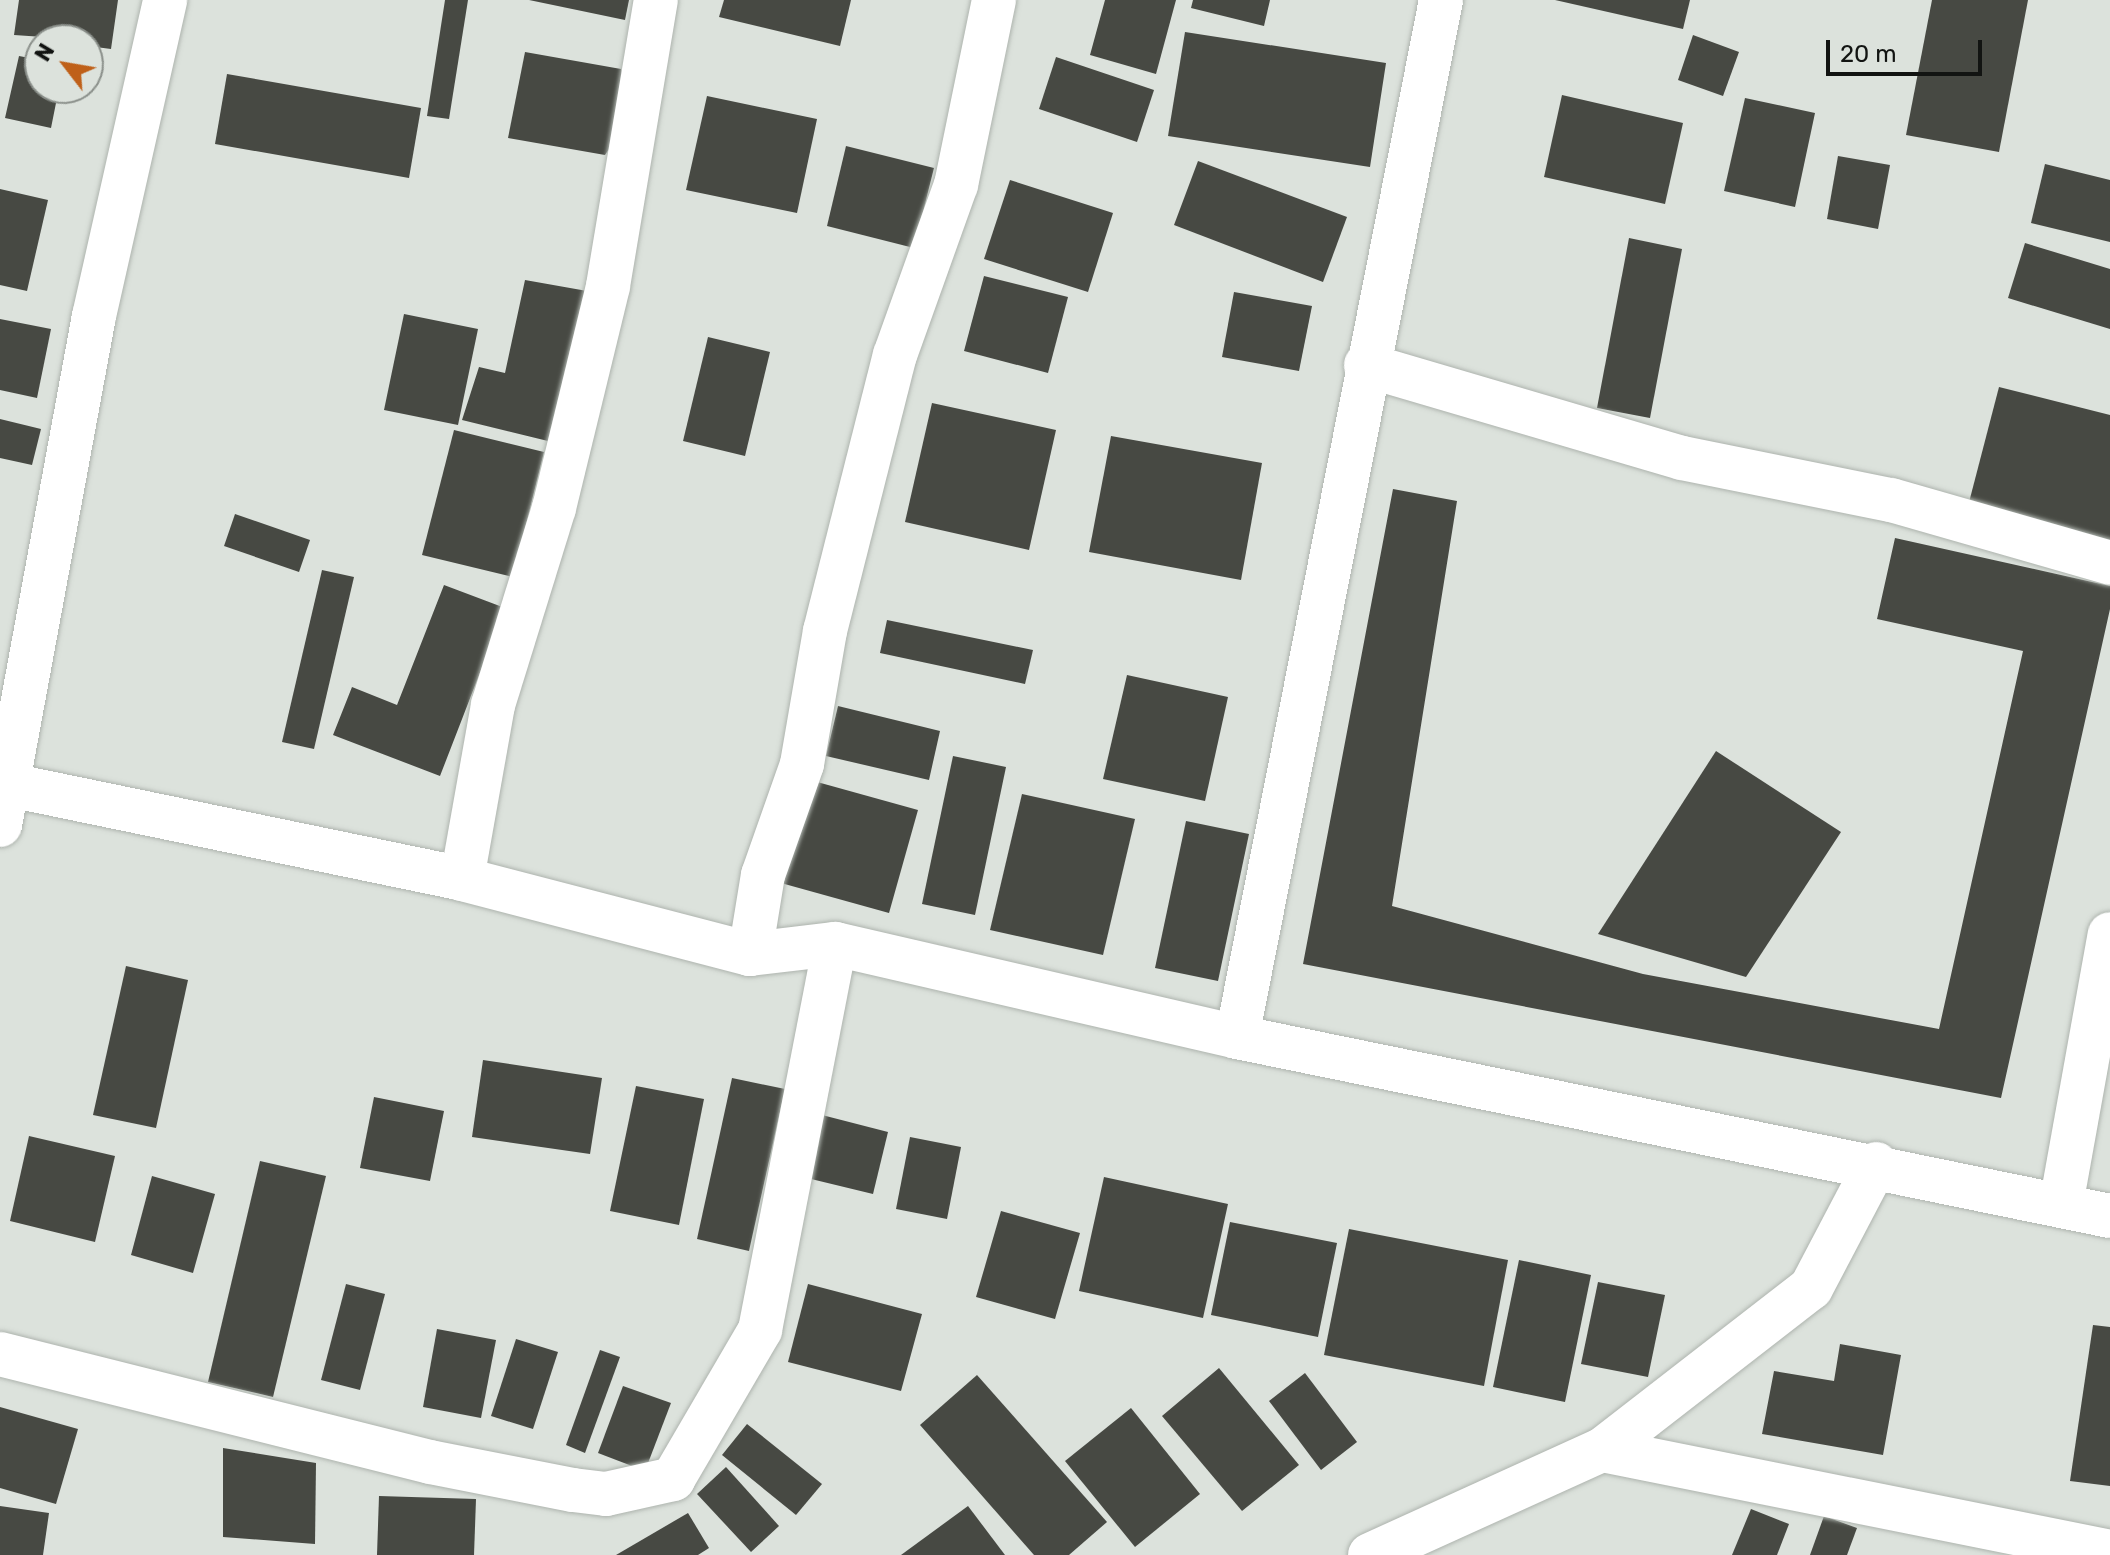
<!DOCTYPE html>
<html>
<head>
<meta charset="utf-8">
<style>
	body { margin:0 }
	#map { position:relative; width:2110px; height:1555px; overflow:hidden; background:#dce2dc; font-family:Rubik,sans-serif }
	div>[style] { position:absolute }
	[style*='--x'] { left:calc(var(--x)*1px); top:calc(var(--y)*1px); width:calc(var(--w)*1px); rotate:calc(var(--a)*1deg) }
	.building>* { inset:0; background:#474943 }
	.roads { filter:drop-shadow(0 0 2px #aeb4ae) drop-shadow(0 0 2px #aeb4ae) }
	.minor>* { height:44px; margin:-22px; padding:0 22px; transform-origin:22px; border-radius:22px; background:#fff }
	span { translate:-50% -50%; white-space:nowrap; text-align:center; line-height:1.15; -webkit-text-stroke:8px #dce2dc; paint-order:stroke }
	.north { position:absolute; left:24px; top:24px; width:80px; height:80px; box-sizing:border-box; background:#dce2dc; border:2px solid #8b908b; border-radius:50%; rotate:301deg; font-size:22px; font-weight:700; line-height:32px; text-align:center; color:#121412 }
	.north::after { content:''; display:block; margin:auto; width:28px; height:36px; background:#bf6019; clip-path:polygon(50% 0,100% 100%,50% 72%,0 100%) }
	.scale { position:absolute; left:1826px; top:40px; width:156px; height:36px; box-sizing:border-box; border:4px solid #121412; border-top:0; padding-left:10px; font-size:24px; line-height:28px; white-space:nowrap; color:#121412; -webkit-text-stroke:6px #dce2dc; paint-order:stroke }
</style>
</head>
<body>
<div id="map">
	<div class="building">
		<div style="clip-path:polygon(19px 0,118px 0,111px 49px,88px 46px,88px 40px,14px 35px)"></div>
		<div style="clip-path:polygon(445px 0,468px 0,449px 119px,427px 116px)"></div>
		<div style="clip-path:polygon(529px 0,629px 0,625px 20px)"></div>
		<div style="clip-path:polygon(724px 0,851px 0,840px 46px,719px 17px)"></div>
		<div style="clip-path:polygon(1105px 0,1176px 0,1156px 74px,1090px 55px)"></div>
		<div style="clip-path:polygon(1193px 0,1270px 0,1264px 26px,1191px 8px)"></div>
		<div style="clip-path:polygon(1555px 0,1690px 0,1683px 29px)"></div>
		<div style="clip-path:polygon(1932px 0,2028px 0,1999px 152px,1906px 135px)"></div>
		<div style="clip-path:polygon(1185px 32px,1386px 63px,1370px 167px,1168px 136px)"></div>
		<div style="clip-path:polygon(1693px 35px,1739px 52px,1723px 96px,1678px 80px)"></div>
		<div style="clip-path:polygon(525px 52px,621px 69px,632px 115px,605px 155px,508px 138px)"></div>
		<div style="clip-path:polygon(19px 56px,40px 60px,40px 88px,59px 88px,51px 128px,5px 118px)"></div>
		<div style="clip-path:polygon(1056px 57px,1154px 90px,1137px 142px,1039px 109px)"></div>
		<div style="clip-path:polygon(227px 74px,421px 108px,409px 178px,215px 144px)"></div>
		<div style="clip-path:polygon(1562px 95px,1683px 123px,1665px 204px,1544px 177px)"></div>
		<div style="clip-path:polygon(707px 96px,817px 119px,797px 213px,686px 190px)"></div>
		<div style="clip-path:polygon(1745px 98px,1815px 113px,1795px 207px,1724px 191px)"></div>
		<div style="clip-path:polygon(846px 146px,934px 168px,914px 248px,827px 226px)"></div>
		<div style="clip-path:polygon(1838px 156px,1890px 165px,1878px 229px,1827px 219px)"></div>
		<div style="clip-path:polygon(1198px 161px,1347px 217px,1323px 282px,1174px 225px)"></div>
		<div style="clip-path:polygon(2045px 164px,2110px 180px,2110px 242px,2031px 223px)"></div>
		<div style="clip-path:polygon(1010px 180px,1113px 213px,1088px 292px,984px 259px)"></div>
		<div style="clip-path:polygon(0 189px,48px 200px,27px 291px,0 285px)"></div>
		<div style="clip-path:polygon(1629px 238px,1682px 249px,1650px 418px,1597px 408px)"></div>
		<div style="clip-path:polygon(2025px 243px,2110px 269px,2110px 329px,2008px 298px)"></div>
		<div style="clip-path:polygon(984px 276px,1068px 297px,1048px 373px,964px 351px)"></div>
		<div style="clip-path:polygon(525px 280px,587px 291px,552px 442px,462px 420px,479px 367px,505px 373px)"></div>
		<div style="clip-path:polygon(1234px 292px,1312px 306px,1299px 371px,1222px 357px)"></div>
		<div style="clip-path:polygon(404px 314px,478px 329px,458px 425px,384px 410px)"></div>
		<div style="clip-path:polygon(0 319px,51px 329px,37px 398px,0 390px)"></div>
		<div style="clip-path:polygon(708px 337px,770px 352px,745px 456px,683px 441px)"></div>
		<div style="clip-path:polygon(1999px 387px,2110px 415px,2110px 547px,1967px 510px)"></div>
		<div style="clip-path:polygon(932px 403px,1056px 430px,1029px 550px,905px 522px)"></div>
		<div style="clip-path:polygon(0 419px,41px 429px,32px 465px,0 458px)"></div>
		<div style="clip-path:polygon(454px 430px,544px 452px,513px 577px,422px 555px)"></div>
		<div style="clip-path:polygon(1111px 436px,1262px 463px,1241px 580px,1089px 552px)"></div>
		<div style="clip-path:polygon(1393px 489px,1457px 501px,1392px 906px,1643px 974px,1939px 1029px,2023px 651px,1877px 619px,1895px 538px,2110px 586px,2110px 609px,2001px 1098px,1303px 964px)"></div>
		<div style="clip-path:polygon(235px 514px,310px 540px,299px 572px,224px 546px)"></div>
		<div style="clip-path:polygon(322px 570px,354px 577px,314px 749px,282px 742px)"></div>
		<div style="clip-path:polygon(444px 585px,505px 608px,440px 776px,333px 735px,352px 687px,397px 705px)"></div>
		<div style="clip-path:polygon(887px 620px,1033px 650px,1025px 684px,880px 653px)"></div>
		<div style="clip-path:polygon(1127px 675px,1228px 697px,1205px 801px,1103px 779px)"></div>
		<div style="clip-path:polygon(838px 706px,940px 731px,929px 780px,826px 756px)"></div>
		<div style="clip-path:polygon(1716px 751px,1841px 832px,1746px 977px,1598px 934px)"></div>
		<div style="clip-path:polygon(953px 756px,1006px 767px,975px 915px,922px 904px)"></div>
		<div style="clip-path:polygon(810px 780px,918px 810px,889px 913px,781px 883px)"></div>
		<div style="clip-path:polygon(1022px 794px,1135px 819px,1103px 955px,990px 930px)"></div>
		<div style="clip-path:polygon(1186px 821px,1249px 834px,1218px 981px,1155px 968px)"></div>
		<div style="clip-path:polygon(126px 966px,188px 980px,156px 1128px,93px 1115px)"></div>
		<div style="clip-path:polygon(483px 1060px,602px 1078px,590px 1154px,472px 1137px)"></div>
		<div style="clip-path:polygon(732px 1078px,785px 1089px,749px 1251px,697px 1239px)"></div>
		<div style="clip-path:polygon(636px 1086px,704px 1099px,679px 1225px,610px 1211px)"></div>
		<div style="clip-path:polygon(374px 1097px,444px 1111px,430px 1181px,360px 1168px)"></div>
		<div style="clip-path:polygon(822px 1115px,888px 1132px,873px 1194px,807px 1178px)"></div>
		<div style="clip-path:polygon(29px 1136px,115px 1156px,95px 1242px,10px 1221px)"></div>
		<div style="clip-path:polygon(910px 1137px,961px 1147px,947px 1219px,896px 1209px)"></div>
		<div style="clip-path:polygon(260px 1161px,326px 1176px,273px 1397px,208px 1382px)"></div>
		<div style="clip-path:polygon(152px 1176px,215px 1194px,193px 1273px,131px 1255px)"></div>
		<div style="clip-path:polygon(1104px 1177px,1228px 1204px,1203px 1318px,1079px 1291px)"></div>
		<div style="clip-path:polygon(1001px 1211px,1080px 1233px,1055px 1319px,976px 1297px)"></div>
		<div style="clip-path:polygon(1230px 1222px,1337px 1243px,1318px 1337px,1211px 1315px)"></div>
		<div style="clip-path:polygon(1349px 1229px,1508px 1260px,1484px 1386px,1324px 1355px)"></div>
		<div style="clip-path:polygon(1519px 1260px,1591px 1275px,1565px 1402px,1493px 1387px)"></div>
		<div style="clip-path:polygon(1598px 1282px,1665px 1295px,1648px 1377px,1581px 1364px)"></div>
		<div style="clip-path:polygon(346px 1284px,385px 1294px,360px 1390px,321px 1380px)"></div>
		<div style="clip-path:polygon(808px 1284px,922px 1314px,901px 1391px,788px 1362px)"></div>
		<div style="clip-path:polygon(2093px 1325px,2110px 1327px,2110px 1486px,2070px 1481px)"></div>
		<div style="clip-path:polygon(437px 1329px,496px 1340px,481px 1418px,423px 1407px)"></div>
		<div style="clip-path:polygon(516px 1339px,558px 1352px,533px 1429px,491px 1416px)"></div>
		<div style="clip-path:polygon(1840px 1344px,1901px 1355px,1883px 1455px,1762px 1434px,1774px 1371px,1834px 1381px)"></div>
		<div style="clip-path:polygon(600px 1350px,620px 1357px,585px 1453px,566px 1445px)"></div>
		<div style="clip-path:polygon(1219px 1368px,1299px 1465px,1242px 1511px,1162px 1416px)"></div>
		<div style="clip-path:polygon(1305px 1373px,1357px 1442px,1321px 1470px,1269px 1401px)"></div>
		<div style="clip-path:polygon(977px 1375px,1107px 1522px,1069px 1555px,1034px 1555px,920px 1425px)"></div>
		<div style="clip-path:polygon(623px 1386px,671px 1403px,645px 1471px,598px 1453px)"></div>
		<div style="clip-path:polygon(0 1407px,78px 1429px,56px 1504px,0 1488px)"></div>
		<div style="clip-path:polygon(1131px 1408px,1200px 1494px,1135px 1547px,1065px 1461px)"></div>
		<div style="clip-path:polygon(747px 1424px,822px 1484px,796px 1515px,722px 1455px)"></div>
		<div style="clip-path:polygon(223px 1448px,316px 1463px,315px 1544px,223px 1537px)"></div>
		<div style="clip-path:polygon(726px 1467px,779px 1526px,751px 1552px,697px 1494px)"></div>
		<div style="clip-path:polygon(379px 1496px,476px 1499px,474px 1555px,377px 1555px)"></div>
		<div style="clip-path:polygon(0 1506px,49px 1513px,43px 1555px,0 1555px)"></div>
		<div style="clip-path:polygon(968px 1506px,1005px 1555px,901px 1555px)"></div>
		<div style="clip-path:polygon(1751px 1509px,1789px 1524px,1777px 1555px,1732px 1555px)"></div>
		<div style="clip-path:polygon(688px 1513px,709px 1548px,698px 1555px,616px 1555px)"></div>
		<div style="clip-path:polygon(1824px 1516px,1857px 1528px,1847px 1555px,1810px 1555px)"></div>
	</div>
	<div class="roads">
		<div class="minor">
			<div style="--x:1366;--y:365;--w:329;--a:16.4"></div>
			<div style="--x:1682;--y:458;--w:213;--a:11.4"></div>
			<div style="--x:1891;--y:500;--w:228;--a:16"></div>
			<div style="--x:0;--y:783;--w:472;--a:11.7"></div>
			<div style="--x:462;--y:879;--w:298;--a:14.6"></div>
			<div style="--x:750;--y:954;--w:86;--a:-6.7"></div>
			<div style="--x:835;--y:944;--w:413;--a:13"></div>
			<div style="--x:1237;--y:1037;--w:891;--a:11.59"></div>
			<div style="--x:0;--y:825;--w:518;--a:-79.54"></div>
			<div style="--x:94;--y:316;--w:324;--a:-77.3"></div>
			<div style="--x:462;--y:879;--w:177;--a:-79.9"></div>
			<div style="--x:493;--y:705;--w:206;--a:-72.8"></div>
			<div style="--x:554;--y:508;--w:228;--a:-76.3"></div>
			<div style="--x:608;--y:286;--w:290;--a:-80.5"></div>
			<div style="--x:750;--y:954;--w:80;--a:-80.7"></div>
			<div style="--x:763;--y:875;--w:118;--a:-70.6"></div>
			<div style="--x:802;--y:764;--w:135;--a:-80.2"></div>
			<div style="--x:825;--y:631;--w:285;--a:-75.8"></div>
			<div style="--x:895;--y:355;--w:181;--a:-70.3"></div>
			<div style="--x:956;--y:185;--w:189;--a:-78.4"></div>
			<div style="--x:1237;--y:1037;--w:1057;--a:-78.87"></div>
			<div style="--x:2061;--y:1205;--w:275;--a:-79.8"></div>
			<div style="--x:0;--y:1354;--w:443;--a:14.1"></div>
			<div style="--x:430;--y:1462;--w:146;--a:11.1"></div>
			<div style="--x:573;--y:1490;--w:33;--a:7"></div>
			<div style="--x:606;--y:1494;--w:69;--a:-12.6"></div>
			<div style="--x:673;--y:1479;--w:173;--a:-59.7"></div>
			<div style="--x:760;--y:1330;--w:393;--a:-79"></div>
			<div style="--x:1602;--y:1450;--w:518;--a:11.35"></div>
			<div style="--x:1370;--y:1555;--w:255;--a:-24.4"></div>
			<div style="--x:1602;--y:1450;--w:264;--a:-37.8"></div>
			<div style="--x:1811;--y:1288;--w:140;--a:-62.3"></div>
		</div>
	</div>
	<div class="north">N</div>
	<div class="scale">20 m</div>
</div>
</body>
</html>
